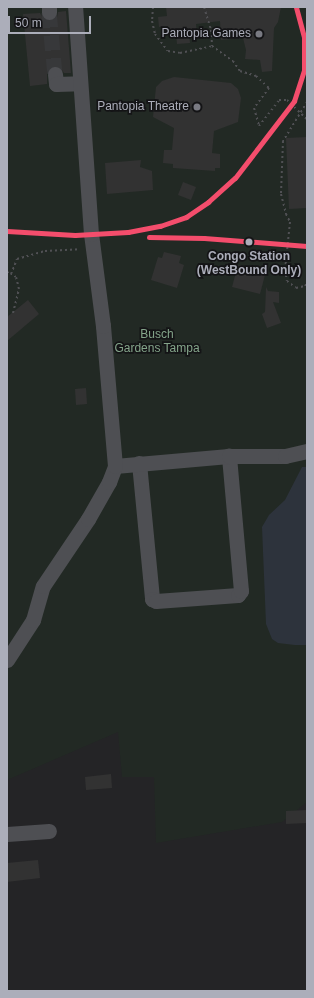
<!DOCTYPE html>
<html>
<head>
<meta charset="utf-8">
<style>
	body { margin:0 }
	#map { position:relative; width:314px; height:998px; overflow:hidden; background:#1a1a1a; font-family:Arial,sans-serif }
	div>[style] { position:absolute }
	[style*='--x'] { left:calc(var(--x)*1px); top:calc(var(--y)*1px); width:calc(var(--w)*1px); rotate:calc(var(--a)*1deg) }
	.built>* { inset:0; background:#242426 }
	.green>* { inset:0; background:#222924 }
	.water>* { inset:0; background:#2d333c }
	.building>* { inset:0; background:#323232 }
	.minor-tunnel>* { height:15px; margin-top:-7.5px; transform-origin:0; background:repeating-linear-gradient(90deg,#37383a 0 15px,transparent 0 23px) }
	.path>* { height:2px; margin-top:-1px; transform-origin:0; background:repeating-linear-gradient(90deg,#505054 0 2px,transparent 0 5px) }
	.minor>* { height:15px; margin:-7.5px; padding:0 7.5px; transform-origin:7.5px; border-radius:7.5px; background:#4e4f53 }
	.rail-1>* { height:5px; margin:-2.5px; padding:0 2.5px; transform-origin:2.5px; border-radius:2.5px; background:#f44d6c }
	.dots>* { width:11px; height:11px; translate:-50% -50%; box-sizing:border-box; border:2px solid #141416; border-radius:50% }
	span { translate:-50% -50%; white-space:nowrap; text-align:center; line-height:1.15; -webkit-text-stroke:3.5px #141416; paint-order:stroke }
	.poi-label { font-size:12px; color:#acaeba }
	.right { translate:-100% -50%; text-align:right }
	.stop-label { font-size:12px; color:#acaeba; font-weight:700 }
	.park-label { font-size:12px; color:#84a48a }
	.frame { position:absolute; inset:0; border:8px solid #acaeba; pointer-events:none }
	.scale { position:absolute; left:8px; top:16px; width:83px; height:18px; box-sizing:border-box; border:2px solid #acaeba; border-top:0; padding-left:5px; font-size:12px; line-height:14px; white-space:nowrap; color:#acaeba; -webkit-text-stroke:3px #141416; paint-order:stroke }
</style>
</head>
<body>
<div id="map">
	<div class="built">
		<div style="clip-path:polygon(307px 677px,307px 991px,7px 991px,7px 711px)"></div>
	</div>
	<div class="green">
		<div style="clip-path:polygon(7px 7px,307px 7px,307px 802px,282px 822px,156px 843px,154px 777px,122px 777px,118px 732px,7px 780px)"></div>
	</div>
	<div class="water">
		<div style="clip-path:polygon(302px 467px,307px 467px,307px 645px,295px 645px,278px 643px,272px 639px,266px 624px,262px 527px,269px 515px,285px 500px)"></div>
	</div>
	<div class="building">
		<div style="clip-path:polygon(166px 7px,281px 7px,278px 22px,274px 28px,272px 71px,262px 72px,260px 60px,245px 59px,246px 50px,243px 38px,221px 40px,220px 21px,196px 24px,197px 33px,189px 33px,190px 43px,177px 44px,176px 34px,168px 35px,168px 26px,159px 27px,158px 17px,167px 16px)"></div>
		<div style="clip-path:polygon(66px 11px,71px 73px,64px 73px,59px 66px,54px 65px,47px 71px,47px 84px,30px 86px,23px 14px,40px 13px,44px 20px,49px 21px,57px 17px,58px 12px)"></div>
		<div style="clip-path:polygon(174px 77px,231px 83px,238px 89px,241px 98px,238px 122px,214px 131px,212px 153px,220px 154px,220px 168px,215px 168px,215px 171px,173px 168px,173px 164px,163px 163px,164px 150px,172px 150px,174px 128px,153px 117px,156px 87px,162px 81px)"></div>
		<div style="clip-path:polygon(307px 137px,307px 208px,289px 209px,286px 138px)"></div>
		<div style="clip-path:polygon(141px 160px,140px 167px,152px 171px,153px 190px,107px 194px,105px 163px)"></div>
		<div style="clip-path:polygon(183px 182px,196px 187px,191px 200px,178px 195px)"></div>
		<div style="clip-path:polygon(164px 252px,181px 256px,179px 263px,184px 265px,177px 288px,151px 280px,158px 257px,162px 258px)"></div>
		<div style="clip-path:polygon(238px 265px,266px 271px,260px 294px,232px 287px)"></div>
		<div style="clip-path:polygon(266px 287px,268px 291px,279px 292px,279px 303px,273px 302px,281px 323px,267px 328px,262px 314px,265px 312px)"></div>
		<div style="clip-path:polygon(28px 300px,39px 314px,7px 341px,7px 317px)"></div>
		<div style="clip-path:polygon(86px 388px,87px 404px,76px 405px,75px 389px)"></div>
		<div style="clip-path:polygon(111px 774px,112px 788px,86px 790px,85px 777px)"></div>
		<div style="clip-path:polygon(307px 810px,307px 823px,286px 824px,286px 811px)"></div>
		<div style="clip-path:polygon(38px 860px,40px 878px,7px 882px,7px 863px)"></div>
	</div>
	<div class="minor-tunnel">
		<div style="--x:49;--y:12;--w:62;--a:84.5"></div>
	</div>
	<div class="path">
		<div style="--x:153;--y:7;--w:14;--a:94"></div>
		<div style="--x:152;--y:21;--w:13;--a:77"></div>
		<div style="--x:155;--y:34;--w:21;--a:53"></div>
		<div style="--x:168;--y:51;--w:12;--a:9"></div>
		<div style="--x:180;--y:53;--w:33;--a:-12"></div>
		<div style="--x:212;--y:46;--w:26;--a:36"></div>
		<div style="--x:233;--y:61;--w:12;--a:55"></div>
		<div style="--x:240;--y:71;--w:17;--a:17"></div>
		<div style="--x:256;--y:76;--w:18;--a:43"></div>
		<div style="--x:269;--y:88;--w:25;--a:127"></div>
		<div style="--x:254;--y:108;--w:19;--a:74"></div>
		<div style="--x:259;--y:126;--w:33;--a:-52"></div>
		<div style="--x:279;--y:100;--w:8;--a:0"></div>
		<div style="--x:287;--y:100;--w:28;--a:44"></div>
		<div style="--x:204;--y:7;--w:24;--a:73"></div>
		<div style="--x:211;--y:30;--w:16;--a:86"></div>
		<div style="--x:307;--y:102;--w:46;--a:121.6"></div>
		<div style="--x:283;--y:141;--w:53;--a:92.2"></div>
		<div style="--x:281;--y:194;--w:21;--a:76"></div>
		<div style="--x:286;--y:214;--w:9;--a:63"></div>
		<div style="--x:290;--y:222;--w:48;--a:95.9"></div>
		<div style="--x:285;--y:270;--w:11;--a:80"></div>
		<div style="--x:287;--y:281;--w:11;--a:38"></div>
		<div style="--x:296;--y:288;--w:9;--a:-13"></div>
		<div style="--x:305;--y:286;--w:4;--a:-56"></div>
		<div style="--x:7;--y:272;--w:4;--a:27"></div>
		<div style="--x:13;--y:313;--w:25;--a:-76"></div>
		<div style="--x:19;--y:289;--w:12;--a:-104"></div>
		<div style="--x:16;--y:277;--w:6;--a:-149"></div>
		<div style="--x:11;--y:274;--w:16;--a:-68"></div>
		<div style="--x:17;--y:259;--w:29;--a:-16"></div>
		<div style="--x:45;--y:251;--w:35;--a:-3"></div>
	</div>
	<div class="minor">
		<div style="--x:49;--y:7;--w:5;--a:90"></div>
		<div style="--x:55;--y:74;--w:10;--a:84"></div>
		<div style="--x:56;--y:84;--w:24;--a:-2"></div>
		<div style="--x:139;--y:463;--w:137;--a:84.5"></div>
		<div style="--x:152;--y:599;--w:4;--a:27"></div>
		<div style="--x:156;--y:601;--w:82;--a:-4.2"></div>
		<div style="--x:238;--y:595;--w:5;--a:-53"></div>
		<div style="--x:241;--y:591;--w:136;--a:-95.1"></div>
		<div style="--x:115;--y:466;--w:114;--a:-5"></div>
		<div style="--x:229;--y:456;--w:56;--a:0"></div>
		<div style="--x:285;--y:456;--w:23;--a:-13"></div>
		<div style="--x:7;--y:660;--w:48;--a:-57"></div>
		<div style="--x:33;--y:620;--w:35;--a:-74"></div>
		<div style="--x:43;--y:586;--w:81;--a:-56.1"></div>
		<div style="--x:88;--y:519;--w:43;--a:-60.4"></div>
		<div style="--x:109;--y:482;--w:17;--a:-69"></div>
		<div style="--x:115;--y:466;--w:141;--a:-94.9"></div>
		<div style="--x:103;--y:326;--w:93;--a:-97.4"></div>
		<div style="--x:91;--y:234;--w:228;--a:-94"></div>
		<div style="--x:7;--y:834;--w:42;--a:-4.1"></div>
	</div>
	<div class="rail-1">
		<div style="--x:7;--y:231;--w:68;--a:3.4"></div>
		<div style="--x:75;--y:235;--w:53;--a:-3.2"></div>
		<div style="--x:128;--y:232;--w:33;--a:-11"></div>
		<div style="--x:160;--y:226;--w:28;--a:-19"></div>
		<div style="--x:186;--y:217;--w:27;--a:-34"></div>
		<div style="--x:208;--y:202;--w:36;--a:-42"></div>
		<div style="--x:235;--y:178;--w:97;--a:-52.5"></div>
		<div style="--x:294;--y:101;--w:32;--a:-72"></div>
		<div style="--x:304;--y:71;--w:34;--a:-90"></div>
		<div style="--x:304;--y:37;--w:31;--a:-105"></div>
		<div style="--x:149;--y:237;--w:55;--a:1"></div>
		<div style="--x:204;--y:238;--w:103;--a:4.4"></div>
	</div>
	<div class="dots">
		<div style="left:259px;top:34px;background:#797a82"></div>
		<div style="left:197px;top:107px;background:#797a82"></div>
		<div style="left:249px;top:242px;background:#acaeba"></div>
	</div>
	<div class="poi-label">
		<span class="right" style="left:251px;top:34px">Pantopia Games</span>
		<span class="right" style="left:189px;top:107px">Pantopia Theatre</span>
	</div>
	<div class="stop-label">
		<span style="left:249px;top:264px">Congo Station<br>(WestBound Only)</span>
	</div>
	<div class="park-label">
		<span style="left:157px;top:342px">Busch<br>Gardens Tampa</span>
	</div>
	<div class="frame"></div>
	<div class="scale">50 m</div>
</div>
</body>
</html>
